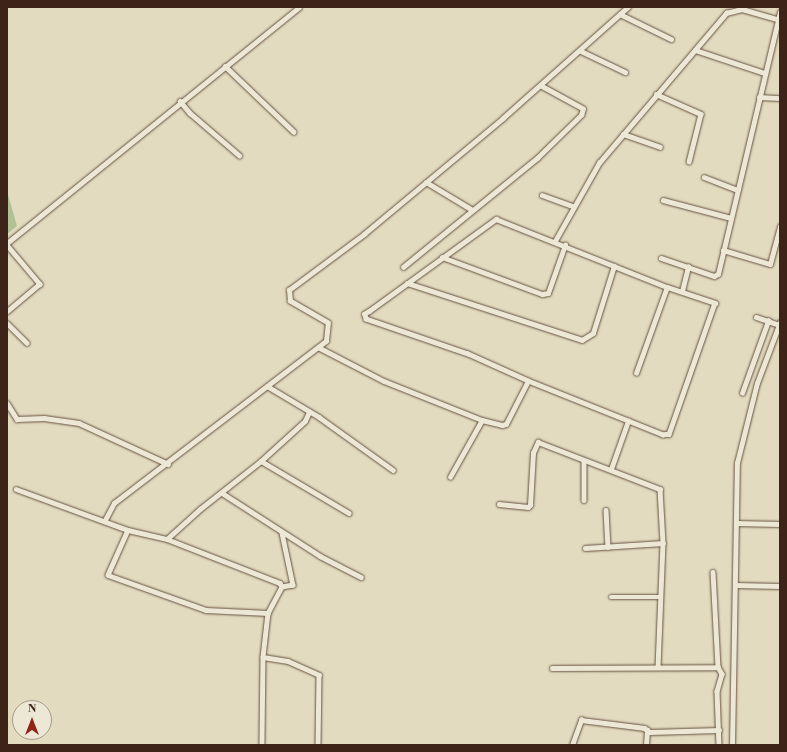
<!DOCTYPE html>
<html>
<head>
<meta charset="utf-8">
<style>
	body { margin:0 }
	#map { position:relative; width:787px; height:752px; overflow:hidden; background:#e2dbbf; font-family:"Libre Bodoni",serif }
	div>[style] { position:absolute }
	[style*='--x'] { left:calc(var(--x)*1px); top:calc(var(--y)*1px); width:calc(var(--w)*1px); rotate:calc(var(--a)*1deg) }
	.green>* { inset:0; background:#afc195 }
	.roads { filter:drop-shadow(0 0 1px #675142) drop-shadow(0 0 1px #675142) }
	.minor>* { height:4.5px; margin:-2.25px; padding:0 2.25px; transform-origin:2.25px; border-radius:2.25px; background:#ece8d5 }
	span { translate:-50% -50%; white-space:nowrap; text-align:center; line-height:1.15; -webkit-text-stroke:4px #ece8d5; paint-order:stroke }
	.frame { position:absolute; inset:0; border:8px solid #3e2318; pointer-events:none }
	.north { position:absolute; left:12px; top:700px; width:40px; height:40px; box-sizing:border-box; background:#ece8d5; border:1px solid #a69989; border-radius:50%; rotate:0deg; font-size:11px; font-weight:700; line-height:16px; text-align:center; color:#3e2318 }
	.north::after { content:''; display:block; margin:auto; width:14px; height:18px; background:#8f2418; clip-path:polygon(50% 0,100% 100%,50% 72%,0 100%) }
</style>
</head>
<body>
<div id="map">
	<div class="green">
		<div style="clip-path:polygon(7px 191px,17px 226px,7px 234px)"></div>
	</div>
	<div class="roads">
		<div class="minor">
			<div style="--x:620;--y:14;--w:57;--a:26.1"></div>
			<div style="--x:695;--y:50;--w:74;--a:18.2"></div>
			<div style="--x:581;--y:51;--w:49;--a:25.5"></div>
			<div style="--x:225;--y:66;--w:95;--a:43.7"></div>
			<div style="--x:656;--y:94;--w:49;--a:24"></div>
			<div style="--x:701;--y:114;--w:49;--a:104"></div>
			<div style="--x:759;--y:97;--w:21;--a:3"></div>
			<div style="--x:180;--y:101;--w:16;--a:50"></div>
			<div style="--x:190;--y:113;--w:65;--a:40.6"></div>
			<div style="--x:623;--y:134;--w:39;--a:19"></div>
			<div style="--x:704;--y:177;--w:36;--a:21"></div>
			<div style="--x:426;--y:182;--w:52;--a:31"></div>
			<div style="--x:542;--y:195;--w:33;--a:20"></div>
			<div style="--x:663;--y:200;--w:70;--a:14.8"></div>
			<div style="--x:496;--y:219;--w:184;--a:21.7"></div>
			<div style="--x:667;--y:287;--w:51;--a:18.4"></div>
			<div style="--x:715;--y:303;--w:139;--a:109.3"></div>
			<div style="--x:669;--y:434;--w:6;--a:171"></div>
			<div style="--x:663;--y:435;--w:145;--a:-158.2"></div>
			<div style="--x:528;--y:381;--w:66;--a:-155.8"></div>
			<div style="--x:468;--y:354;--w:108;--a:-161.1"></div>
			<div style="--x:366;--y:319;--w:5;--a:-112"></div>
			<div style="--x:364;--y:314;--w:6;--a:-31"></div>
			<div style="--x:369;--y:311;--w:157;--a:-35.9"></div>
			<div style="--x:555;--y:241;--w:90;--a:-60.6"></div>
			<div style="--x:599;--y:163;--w:197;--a:-49.7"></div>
			<div style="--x:726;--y:13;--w:16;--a:-14"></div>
			<div style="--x:742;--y:9;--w:37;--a:16"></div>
			<div style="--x:7;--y:243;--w:375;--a:-38.9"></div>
			<div style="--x:7;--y:245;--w:51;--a:49.8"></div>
			<div style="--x:40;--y:284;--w:43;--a:139.7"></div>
			<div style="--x:723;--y:250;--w:49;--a:16.6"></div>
			<div style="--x:770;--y:264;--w:39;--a:-75"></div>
			<div style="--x:442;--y:257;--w:107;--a:20.3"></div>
			<div style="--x:542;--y:294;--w:6;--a:-9"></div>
			<div style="--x:548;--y:293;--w:51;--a:-70.5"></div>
			<div style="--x:661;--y:258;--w:56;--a:18.8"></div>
			<div style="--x:714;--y:276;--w:4;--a:-27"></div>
			<div style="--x:718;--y:274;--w:269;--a:-76.7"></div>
			<div style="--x:403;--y:267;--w:173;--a:-39.1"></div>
			<div style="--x:537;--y:158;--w:62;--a:-44.3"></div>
			<div style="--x:581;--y:115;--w:6;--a:-72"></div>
			<div style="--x:583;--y:109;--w:48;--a:-151.3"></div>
			<div style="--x:407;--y:283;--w:184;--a:18"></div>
			<div style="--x:582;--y:340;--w:13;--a:-32"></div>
			<div style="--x:593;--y:333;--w:70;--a:-72.6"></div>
			<div style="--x:682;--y:291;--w:25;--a:-76"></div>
			<div style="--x:756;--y:317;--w:24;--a:19"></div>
			<div style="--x:7;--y:323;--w:28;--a:45"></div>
			<div style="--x:318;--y:347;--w:74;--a:27.3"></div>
			<div style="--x:384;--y:381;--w:105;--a:21.7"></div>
			<div style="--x:482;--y:420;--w:21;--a:14"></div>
			<div style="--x:502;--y:425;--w:4;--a:-14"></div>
			<div style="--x:506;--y:424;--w:48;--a:-62.9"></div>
			<div style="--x:636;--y:373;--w:91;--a:-70.2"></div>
			<div style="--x:267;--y:386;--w:61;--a:30.8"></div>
			<div style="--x:319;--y:417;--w:91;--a:35.6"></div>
			<div style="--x:742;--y:393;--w:77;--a:-70.1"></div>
			<div style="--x:7;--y:403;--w:19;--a:58"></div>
			<div style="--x:17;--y:419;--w:27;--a:-2"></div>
			<div style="--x:44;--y:418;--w:35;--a:8"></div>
			<div style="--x:79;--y:423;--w:98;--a:24.7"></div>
			<div style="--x:261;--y:461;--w:102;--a:30.6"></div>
			<div style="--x:584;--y:461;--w:39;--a:90"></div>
			<div style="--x:611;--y:469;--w:51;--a:-70.5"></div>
			<div style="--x:450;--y:477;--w:65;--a:-60.7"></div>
			<div style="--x:16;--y:489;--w:119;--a:20.1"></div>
			<div style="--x:128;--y:530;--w:40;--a:13"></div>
			<div style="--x:167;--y:539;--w:121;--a:21.3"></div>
			<div style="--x:280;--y:583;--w:4;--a:63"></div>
			<div style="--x:282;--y:587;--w:30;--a:118"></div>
			<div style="--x:268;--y:613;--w:44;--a:96.5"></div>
			<div style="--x:263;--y:657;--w:88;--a:90.7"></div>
			<div style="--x:222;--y:493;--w:117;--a:32.7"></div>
			<div style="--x:320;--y:556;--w:46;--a:27.1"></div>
			<div style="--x:499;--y:504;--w:29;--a:6"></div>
			<div style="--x:528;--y:507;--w:3;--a:-45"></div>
			<div style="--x:530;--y:505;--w:52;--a:-86.7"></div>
			<div style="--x:533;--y:453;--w:12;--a:-66"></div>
			<div style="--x:538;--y:442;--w:131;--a:21.1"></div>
			<div style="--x:660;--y:489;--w:54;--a:86.8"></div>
			<div style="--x:663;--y:543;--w:124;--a:92.3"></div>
			<div style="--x:606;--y:510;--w:37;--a:87"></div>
			<div style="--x:105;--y:520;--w:19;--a:-62"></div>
			<div style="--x:114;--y:503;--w:267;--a:-37.4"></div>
			<div style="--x:326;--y:341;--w:18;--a:-84"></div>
			<div style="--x:328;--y:323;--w:44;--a:-149.9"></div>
			<div style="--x:290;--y:301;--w:11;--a:-95"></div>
			<div style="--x:289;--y:290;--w:94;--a:-36.7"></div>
			<div style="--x:364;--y:234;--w:181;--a:-39.8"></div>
			<div style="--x:503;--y:118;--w:167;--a:-41.6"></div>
			<div style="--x:736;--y:523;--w:44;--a:1.3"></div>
			<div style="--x:128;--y:530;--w:49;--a:114"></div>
			<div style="--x:108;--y:575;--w:104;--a:19.7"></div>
			<div style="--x:206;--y:610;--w:62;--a:2.8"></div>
			<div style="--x:282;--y:533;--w:53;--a:78.1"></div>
			<div style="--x:293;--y:585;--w:11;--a:170"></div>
			<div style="--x:167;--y:539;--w:45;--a:-42.3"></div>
			<div style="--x:200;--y:509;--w:78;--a:-38.2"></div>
			<div style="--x:261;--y:461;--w:59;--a:-42.3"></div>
			<div style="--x:305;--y:421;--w:10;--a:-66"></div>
			<div style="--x:585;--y:548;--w:78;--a:-3.7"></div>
			<div style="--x:713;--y:572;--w:95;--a:87"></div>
			<div style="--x:718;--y:667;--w:8;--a:60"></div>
			<div style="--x:722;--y:674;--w:18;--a:106"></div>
			<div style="--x:717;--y:691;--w:54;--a:87.9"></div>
			<div style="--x:735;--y:585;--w:45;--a:1.3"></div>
			<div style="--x:611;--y:597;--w:48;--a:0"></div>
			<div style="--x:263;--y:657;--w:25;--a:9"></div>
			<div style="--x:288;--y:661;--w:34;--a:24"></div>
			<div style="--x:319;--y:675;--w:70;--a:90.8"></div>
			<div style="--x:552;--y:668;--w:166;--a:-0.3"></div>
			<div style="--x:572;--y:745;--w:27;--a:-70"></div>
			<div style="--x:581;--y:720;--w:64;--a:7.2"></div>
			<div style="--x:644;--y:728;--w:7;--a:34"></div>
			<div style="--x:650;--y:732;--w:69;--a:-1.7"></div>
			<div style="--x:646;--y:745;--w:15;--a:-86"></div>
			<div style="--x:732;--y:745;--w:282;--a:-89"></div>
			<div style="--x:737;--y:463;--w:82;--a:-76"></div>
			<div style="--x:757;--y:383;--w:65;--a:-69.3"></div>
		</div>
	</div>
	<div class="frame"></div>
	<div class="north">N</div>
</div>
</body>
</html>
